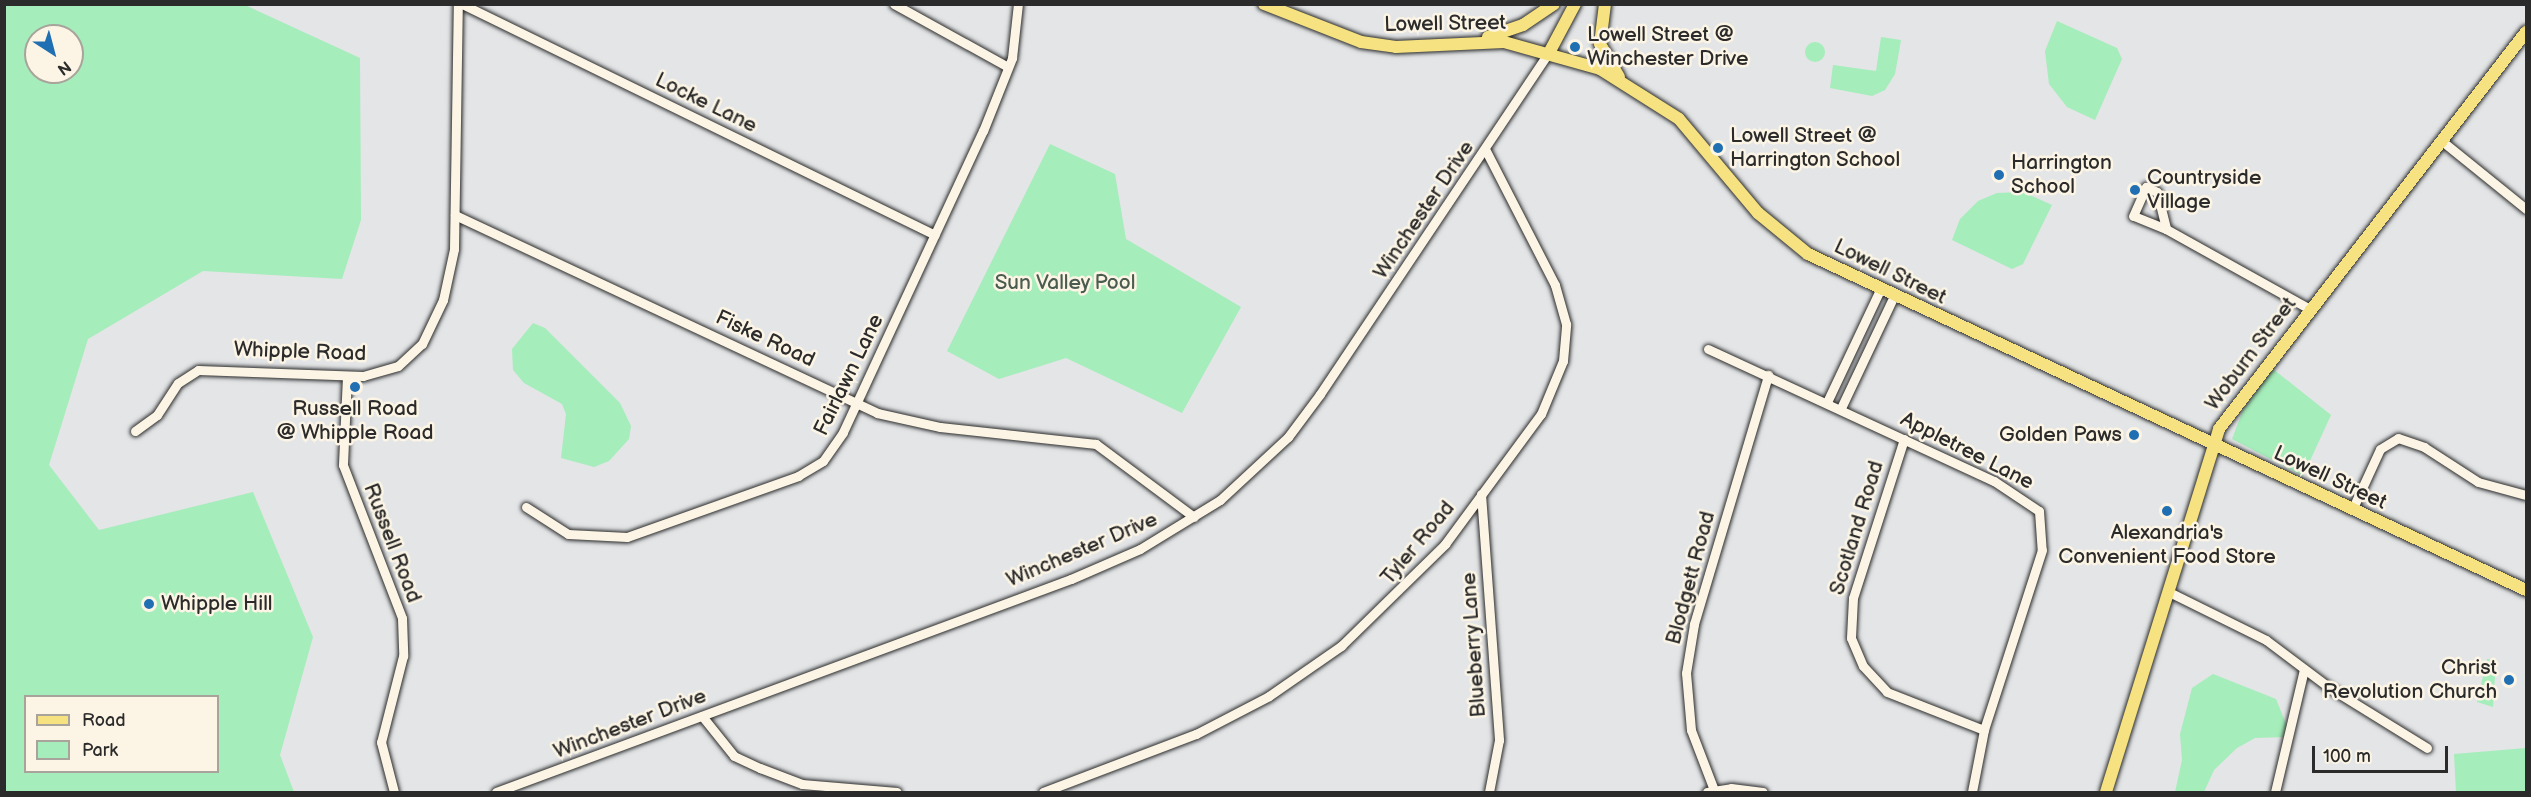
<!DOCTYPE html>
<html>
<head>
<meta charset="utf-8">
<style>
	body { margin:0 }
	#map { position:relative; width:2531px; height:797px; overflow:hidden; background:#e3e5e7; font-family:"Balsamiq Sans",sans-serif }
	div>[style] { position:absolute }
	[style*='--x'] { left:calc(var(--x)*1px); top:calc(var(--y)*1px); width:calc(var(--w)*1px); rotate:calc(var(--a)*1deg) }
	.green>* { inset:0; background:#a5edba }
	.round { border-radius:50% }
	.roads { filter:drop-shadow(0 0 2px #2b2b2b) drop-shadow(0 0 2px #2b2b2b) }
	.minor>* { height:9px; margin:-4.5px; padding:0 4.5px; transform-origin:4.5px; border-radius:4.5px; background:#fcf5e5 }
	.major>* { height:12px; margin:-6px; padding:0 6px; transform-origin:6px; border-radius:6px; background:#f6e281 }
	.dots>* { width:16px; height:16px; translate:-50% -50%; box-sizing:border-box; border:3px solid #fcf5e5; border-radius:50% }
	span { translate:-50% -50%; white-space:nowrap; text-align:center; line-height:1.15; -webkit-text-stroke:5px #fcf5e5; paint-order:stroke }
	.street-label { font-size:21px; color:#2b2b2b }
	.poi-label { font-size:21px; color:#2b2b2b }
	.left { translate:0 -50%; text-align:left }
	.right { translate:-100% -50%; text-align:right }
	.park-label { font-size:21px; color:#4a5c4f }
	.frame { position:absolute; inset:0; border:6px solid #2b2b2b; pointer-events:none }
	.legend { position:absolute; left:24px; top:695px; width:195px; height:78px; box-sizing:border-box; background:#fcf5e5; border:2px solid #a8a49b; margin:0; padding:8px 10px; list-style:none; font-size:18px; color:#2b2b2b }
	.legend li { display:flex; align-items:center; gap:12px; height:30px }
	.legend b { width:30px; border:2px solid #a8a49b }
	.north { position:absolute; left:24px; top:24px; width:60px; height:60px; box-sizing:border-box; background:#fcf5e5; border:2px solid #a8a49b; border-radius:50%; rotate:144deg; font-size:16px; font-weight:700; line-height:24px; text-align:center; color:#2b2b2b }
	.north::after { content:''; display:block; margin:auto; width:21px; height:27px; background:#1f6fb2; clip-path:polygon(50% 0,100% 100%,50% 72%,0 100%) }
	.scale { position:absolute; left:2312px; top:746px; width:136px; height:27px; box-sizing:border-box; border:3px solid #2b2b2b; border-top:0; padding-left:8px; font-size:18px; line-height:21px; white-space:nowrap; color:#2b2b2b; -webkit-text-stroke:4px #fcf5e5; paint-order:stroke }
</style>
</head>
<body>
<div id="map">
	<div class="green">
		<div style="clip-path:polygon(evenodd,5px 4px,245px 5px,360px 58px,361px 220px,342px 279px,203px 271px,88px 339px,49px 465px,99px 530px,253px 492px,313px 637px,280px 755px,294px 792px,5px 792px,5px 4px,36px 36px,72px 36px,72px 72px,36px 72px,36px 36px,5px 4px,26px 696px,218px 696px,218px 772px,26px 772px,26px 696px)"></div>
		<div style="clip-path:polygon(2057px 21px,2117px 48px,2122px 59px,2095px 120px,2067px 107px,2049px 84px,2045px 51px)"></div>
		<div style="clip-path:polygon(1881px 37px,1901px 40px,1895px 74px,1885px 90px,1872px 96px,1830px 88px,1833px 65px,1876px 71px)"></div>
		<div class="round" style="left:1805px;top:42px;width:20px;height:20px"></div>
		<div style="clip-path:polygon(1050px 144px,1115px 174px,1126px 239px,1241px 307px,1182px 413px,1066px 358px,999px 379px,947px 351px)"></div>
		<div style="clip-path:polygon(2023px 192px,2052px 205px,2023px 264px,2012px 269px,1952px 240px,1960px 219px,1978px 201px,1997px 193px)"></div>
		<div style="clip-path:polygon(533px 323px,545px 328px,620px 403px,631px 426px,629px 439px,609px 461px,594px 467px,561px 458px,566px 414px,562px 404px,524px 383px,513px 370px,512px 349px)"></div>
		<div style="clip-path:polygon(2273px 369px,2331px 415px,2303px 476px,2232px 439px,2243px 410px)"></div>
		<div style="clip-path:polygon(2487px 659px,2496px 660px,2493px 707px,2477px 702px)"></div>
		<div style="clip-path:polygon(2213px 674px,2276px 699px,2287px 726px,2285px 737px,2255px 738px,2237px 748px,2214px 770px,2204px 792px,2175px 792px,2182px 760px,2180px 734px,2192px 688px)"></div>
		<div style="clip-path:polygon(2526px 748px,2526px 792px,2456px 792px,2454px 754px)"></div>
	</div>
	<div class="roads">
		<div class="minor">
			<div style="--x:462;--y:4;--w:526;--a:26.03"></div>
			<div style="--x:894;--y:4;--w:130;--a:28.9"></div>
			<div style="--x:2442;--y:141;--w:108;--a:39"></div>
			<div style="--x:455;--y:215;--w:466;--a:25.1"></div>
			<div style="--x:877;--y:413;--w:65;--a:12.5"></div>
			<div style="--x:940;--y:427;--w:157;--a:6.2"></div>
			<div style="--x:1096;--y:444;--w:122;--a:36.7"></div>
			<div style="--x:2166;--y:229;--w:35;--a:-158"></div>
			<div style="--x:2133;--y:216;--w:32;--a:-66"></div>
			<div style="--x:2146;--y:187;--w:12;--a:24"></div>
			<div style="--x:2157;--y:192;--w:38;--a:76"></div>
			<div style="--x:2166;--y:229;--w:165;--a:29.1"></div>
			<div style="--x:1708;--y:349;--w:315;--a:24.8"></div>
			<div style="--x:1994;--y:481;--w:54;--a:33.7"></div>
			<div style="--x:2039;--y:511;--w:39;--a:86"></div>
			<div style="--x:2042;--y:550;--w:189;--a:107.9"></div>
			<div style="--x:1984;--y:730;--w:63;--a:101"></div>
			<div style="--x:347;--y:376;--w:89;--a:92.6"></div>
			<div style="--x:343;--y:465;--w:164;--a:68.9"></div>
			<div style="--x:402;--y:618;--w:38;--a:88"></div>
			<div style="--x:403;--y:656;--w:89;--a:104.3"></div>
			<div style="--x:381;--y:742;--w:52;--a:75.4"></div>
			<div style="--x:1827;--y:402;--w:124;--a:-64.7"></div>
			<div style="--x:1841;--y:408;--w:124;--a:-64.7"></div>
			<div style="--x:135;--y:431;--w:27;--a:-36"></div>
			<div style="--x:157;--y:415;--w:38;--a:-57"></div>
			<div style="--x:178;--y:383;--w:24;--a:-33"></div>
			<div style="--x:198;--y:370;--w:165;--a:2.1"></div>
			<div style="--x:363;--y:376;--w:36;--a:-16"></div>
			<div style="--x:398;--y:366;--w:33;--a:-43"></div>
			<div style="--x:422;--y:344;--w:49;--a:-64.5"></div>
			<div style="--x:443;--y:300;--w:52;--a:-77.8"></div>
			<div style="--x:454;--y:249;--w:245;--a:-89.1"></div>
			<div style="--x:1904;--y:439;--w:167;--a:107.8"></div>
			<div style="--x:1853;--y:598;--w:40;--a:92.9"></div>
			<div style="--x:1851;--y:638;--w:30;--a:67"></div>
			<div style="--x:1863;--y:666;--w:35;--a:47"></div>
			<div style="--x:1887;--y:692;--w:104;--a:21.4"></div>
			<div style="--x:1481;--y:494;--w:247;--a:85.8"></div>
			<div style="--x:1499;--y:740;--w:53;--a:100.9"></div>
			<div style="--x:526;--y:507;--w:50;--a:32.7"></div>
			<div style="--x:568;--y:534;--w:59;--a:2.9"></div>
			<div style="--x:627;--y:537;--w:182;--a:-19.6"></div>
			<div style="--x:798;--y:476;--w:29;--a:-31"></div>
			<div style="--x:823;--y:461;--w:35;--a:-55"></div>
			<div style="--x:843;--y:432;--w:332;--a:-65.1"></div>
			<div style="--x:983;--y:131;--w:79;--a:-68.3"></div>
			<div style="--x:1012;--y:58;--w:54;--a:-83.7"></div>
			<div style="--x:2352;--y:510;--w:67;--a:-65.3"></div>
			<div style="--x:2380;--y:449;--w:21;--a:-31"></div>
			<div style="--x:2398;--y:438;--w:28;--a:19"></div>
			<div style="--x:2424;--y:447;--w:64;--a:32.9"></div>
			<div style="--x:2478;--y:482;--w:50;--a:15.2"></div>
			<div style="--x:2167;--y:591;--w:110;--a:26.3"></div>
			<div style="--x:2266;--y:640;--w:80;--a:36.9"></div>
			<div style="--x:2330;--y:688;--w:114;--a:31.7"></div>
			<div style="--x:702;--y:716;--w:51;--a:51.3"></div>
			<div style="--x:734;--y:756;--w:29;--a:25"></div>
			<div style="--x:760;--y:768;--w:45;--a:20.9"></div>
			<div style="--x:802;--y:784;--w:95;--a:4.8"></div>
			<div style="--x:1714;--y:790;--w:64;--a:-111"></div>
			<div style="--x:1691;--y:730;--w:57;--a:-95"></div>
			<div style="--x:1686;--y:673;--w:50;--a:-80.7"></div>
			<div style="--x:1694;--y:624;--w:260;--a:-73.4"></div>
			<div style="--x:496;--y:792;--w:613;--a:-20.33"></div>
			<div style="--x:1071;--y:579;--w:75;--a:-23.5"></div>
			<div style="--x:1140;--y:549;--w:94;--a:-31.5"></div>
			<div style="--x:1220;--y:500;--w:93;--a:-42.8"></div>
			<div style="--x:1288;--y:437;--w:54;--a:-53.3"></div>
			<div style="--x:1320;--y:394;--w:413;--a:-56.2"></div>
			<div style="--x:1043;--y:792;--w:164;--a:-20.8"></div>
			<div style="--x:1196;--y:734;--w:82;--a:-27.5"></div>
			<div style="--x:1269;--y:696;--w:88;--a:-34.8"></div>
			<div style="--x:1341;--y:646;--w:146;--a:-44.4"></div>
			<div style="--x:1445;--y:544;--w:162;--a:-53.6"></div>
			<div style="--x:1541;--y:414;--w:57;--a:-67.5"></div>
			<div style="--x:1563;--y:361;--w:37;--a:-85"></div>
			<div style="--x:1566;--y:324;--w:41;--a:-105.8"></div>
			<div style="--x:1555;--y:285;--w:151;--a:-117.2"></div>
			<div style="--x:1707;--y:792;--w:24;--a:-9"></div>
			<div style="--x:1731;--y:788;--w:32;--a:7"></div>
			<div style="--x:2275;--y:792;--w:126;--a:-76.7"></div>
		</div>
		<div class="major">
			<div style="--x:1264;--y:4;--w:104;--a:21.4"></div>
			<div style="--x:1361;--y:42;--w:35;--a:8"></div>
			<div style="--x:1396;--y:47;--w:108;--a:-2.7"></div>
			<div style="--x:1504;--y:42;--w:100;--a:15.7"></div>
			<div style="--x:1600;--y:69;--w:93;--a:32.3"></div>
			<div style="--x:1679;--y:119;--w:123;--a:50"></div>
			<div style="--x:1758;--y:213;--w:65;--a:39.4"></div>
			<div style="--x:1808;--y:254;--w:793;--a:25.08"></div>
			<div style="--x:1605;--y:4;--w:40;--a:97.1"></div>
			<div style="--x:1600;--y:44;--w:38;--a:60"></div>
			<div style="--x:1488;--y:37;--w:37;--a:-19"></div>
			<div style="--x:1523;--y:25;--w:37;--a:-34"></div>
			<div style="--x:1550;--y:51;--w:53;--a:-62"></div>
			<div style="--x:2106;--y:792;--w:380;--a:-72.7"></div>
			<div style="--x:2219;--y:429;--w:502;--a:-52.29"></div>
		</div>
	</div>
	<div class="dots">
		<div style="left:1575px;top:47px;background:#1f6fb2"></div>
		<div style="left:1718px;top:148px;background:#1f6fb2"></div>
		<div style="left:1999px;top:175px;background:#1f6fb2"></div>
		<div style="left:2135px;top:190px;background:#1f6fb2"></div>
		<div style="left:355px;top:387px;background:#1f6fb2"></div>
		<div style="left:2134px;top:435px;background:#1f6fb2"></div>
		<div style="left:2167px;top:511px;background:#1f6fb2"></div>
		<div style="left:149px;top:604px;background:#1f6fb2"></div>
		<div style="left:2509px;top:680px;background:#1f6fb2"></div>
	</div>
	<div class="street-label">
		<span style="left:1445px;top:24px;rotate:-1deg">Lowell Street</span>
		<span style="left:706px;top:103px;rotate:26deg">Locke Lane</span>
		<span style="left:1424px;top:210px;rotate:-56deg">Winchester Drive</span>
		<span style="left:1890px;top:272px;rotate:26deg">Lowell Street</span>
		<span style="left:765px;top:339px;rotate:25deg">Fiske Road</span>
		<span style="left:300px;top:352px;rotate:2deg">Whipple Road</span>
		<span style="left:2251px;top:354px;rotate:-53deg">Woburn Street</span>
		<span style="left:849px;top:375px;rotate:-64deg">Fairlawn Lane</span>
		<span style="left:1967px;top:451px;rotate:27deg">Appletree Lane</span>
		<span style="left:2330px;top:478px;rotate:25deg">Lowell Street</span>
		<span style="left:1857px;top:528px;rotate:-73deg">Scotland Road</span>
		<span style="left:392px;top:543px;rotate:69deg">Russell Road</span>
		<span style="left:1418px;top:543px;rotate:-50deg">Tyler Road</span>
		<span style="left:1082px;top:550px;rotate:-23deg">Winchester Drive</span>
		<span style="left:1691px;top:578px;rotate:-75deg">Blodgett Road</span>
		<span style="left:1474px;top:645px;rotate:-94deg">Blueberry Lane</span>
		<span style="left:630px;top:724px;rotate:-21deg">Winchester Drive</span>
	</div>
	<div class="poi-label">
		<span class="left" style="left:1587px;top:47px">Lowell Street @<br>Winchester Drive</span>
		<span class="left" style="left:1730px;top:148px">Lowell Street @<br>Harrington School</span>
		<span class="left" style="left:2011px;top:175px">Harrington<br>School</span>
		<span class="left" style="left:2147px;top:190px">Countryside<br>Village</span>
		<span style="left:355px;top:421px">Russell Road<br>@ Whipple Road</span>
		<span class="right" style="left:2122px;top:435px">Golden Paws</span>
		<span style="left:2167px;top:545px">Alexandria's<br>Convenient Food Store</span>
		<span class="left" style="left:161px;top:604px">Whipple Hill</span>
		<span class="right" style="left:2497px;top:680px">Christ<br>Revolution Church</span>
	</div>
	<div class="park-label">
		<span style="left:1065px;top:283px">Sun Valley Pool</span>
	</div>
	<div class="frame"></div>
	<ul class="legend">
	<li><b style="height:8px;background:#f6e281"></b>Road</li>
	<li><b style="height:16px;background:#a5edba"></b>Park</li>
	</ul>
	<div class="north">N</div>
	<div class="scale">100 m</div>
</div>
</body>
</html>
